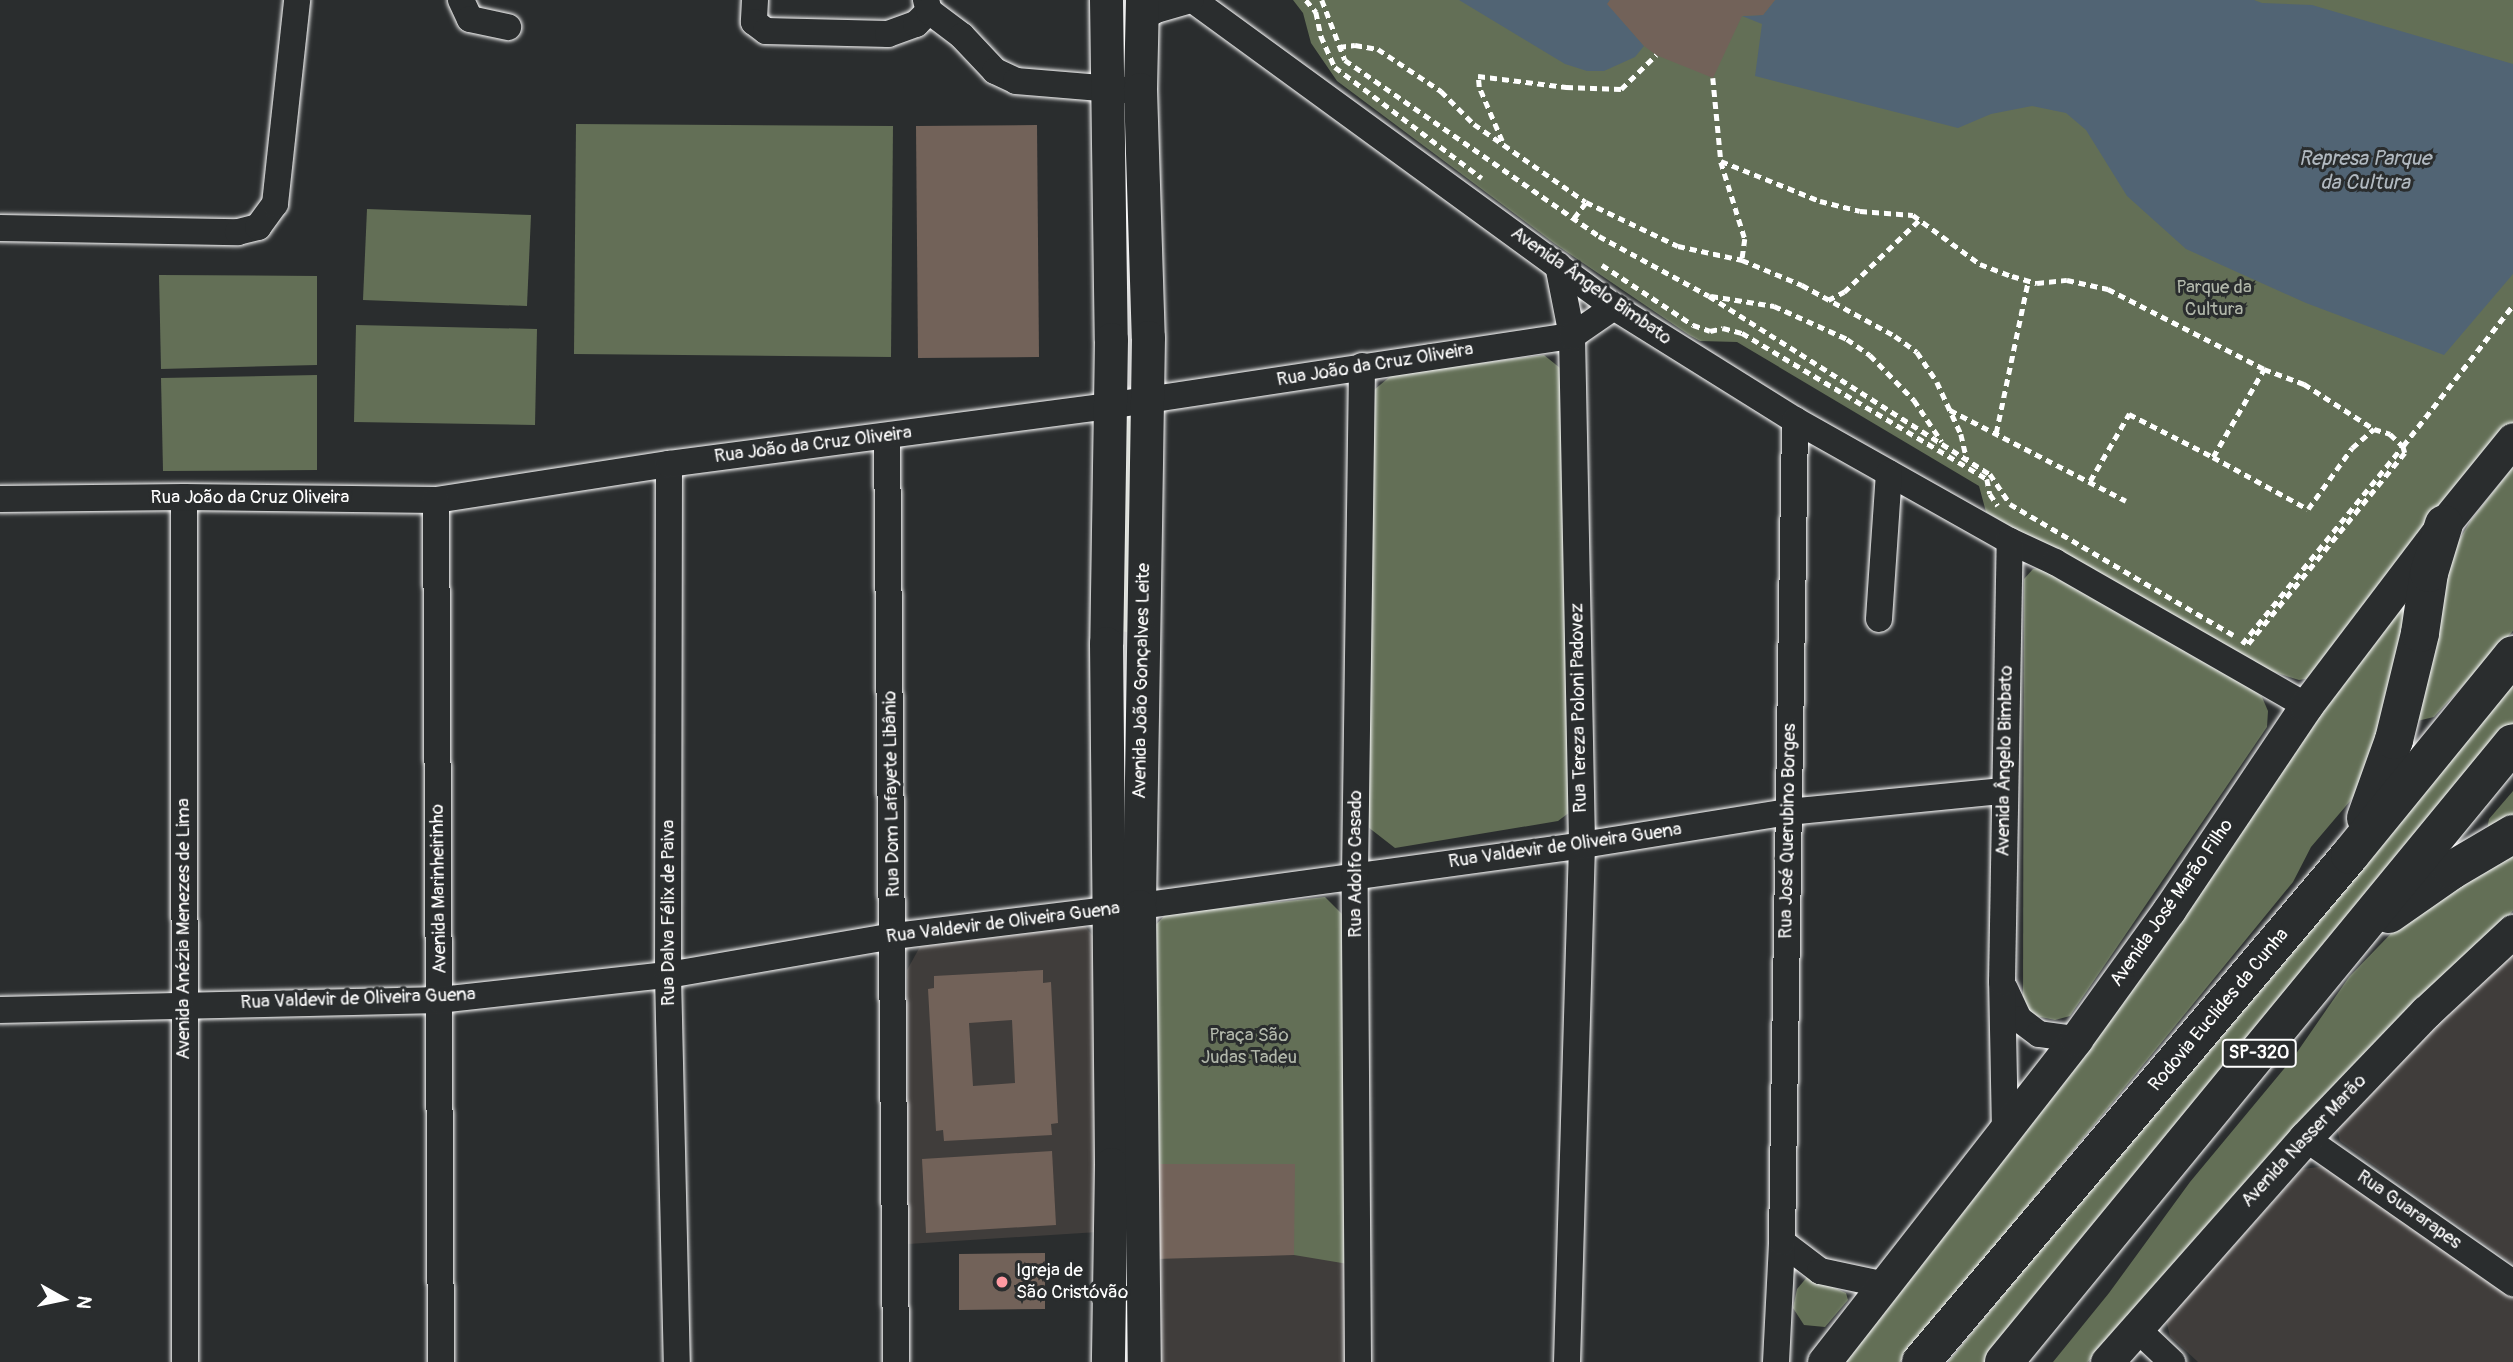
<!DOCTYPE html>
<html>
<head>
<meta charset="utf-8">
<style>
	body { margin:0 }
	#map { position:relative; width:2513px; height:1362px; overflow:hidden; background:#2a2d2e; font-family:Pangolin,sans-serif }
	div>[style] { position:absolute }
	[style*='--x'] { left:calc(var(--x)*1px); top:calc(var(--y)*1px); width:calc(var(--w)*1px); rotate:calc(var(--a)*1deg) }
	.built>* { inset:0; background:#403d3b }
	.green>* { inset:0; background:#636f56 }
	.water>* { inset:0; background:#516474 }
	.building>* { inset:0; background:#726259 }
	.path>* { height:4.5px; margin-top:-2.25px; transform-origin:0; background:repeating-linear-gradient(90deg,#fff 0 7px,transparent 0 12px) }
	.roads { filter:drop-shadow(0 0 2px #fff) drop-shadow(0 0 2px #fff) }
	.minor>* { height:26px; margin:-13px; padding:0 13px; transform-origin:13px; border-radius:13px; background:#2a2d2e }
	.major>* { height:33px; margin:-16.5px; padding:0 16.5px; transform-origin:16.5px; border-radius:16.5px; background:#2a2d2e }
	.highway>* { height:38px; margin:-19px; padding:0 19px; transform-origin:19px; border-radius:19px; background:#2a2d2e }
	.dots>* { width:19px; height:19px; translate:-50% -50%; box-sizing:border-box; border:4px solid #2a2d2e; border-radius:50% }
	span { translate:-50% -50%; white-space:nowrap; text-align:center; line-height:1.15; -webkit-text-stroke:6px #2a2d2e; paint-order:stroke }
	.shield-label span { padding:2px 5px; background:#2a2d2e; border:2px solid; border-radius:5px; -webkit-text-stroke-width:0 }
	.shield-label { font-size:18px; color:#fff; font-weight:700 }
	.street-label { font-size:19px; color:#fff }
	.park-label { font-size:19px; color:#b1b7aa }
	.poi-label { font-size:19px; color:#fff }
	.left { translate:0 -50%; text-align:left }
	.water-label { font-size:21px; color:#b1b9c0; font-style:italic }
	.north { position:absolute; left:28px; top:1264px; width:70px; height:70px; -webkit-text-stroke:5px #2a2d2e; paint-order:stroke; rotate:99deg; font-size:19px; font-weight:700; line-height:28px; text-align:center; color:#fff }
	.north::after { content:''; display:block; margin:auto; width:24px; height:32px; background:#fff; clip-path:polygon(50% 0,100% 100%,50% 72%,0 100%) }
</style>
</head>
<body>
<div id="map">
	<div class="built">
		<div style="clip-path:polygon(1084px 925px,1097px 941px,1098px 1232px,908px 1244px,907px 970px,921px 945px)"></div>
		<div style="clip-path:polygon(2513px 949px,2513px 1264px,2340px 1141px,2335px 1122px)"></div>
		<div style="clip-path:polygon(1295px 1164px,1348px 1264px,1348px 1362px,1158px 1362px,1155px 1165px)"></div>
		<div style="clip-path:polygon(2326px 1166px,2513px 1294px,2513px 1362px,2198px 1362px,2170px 1336px,2166px 1320px,2303px 1169px)"></div>
	</div>
	<div class="green">
		<div style="clip-path:polygon(1293px 0,2513px 0,2513px 423px,2311px 678px,2299px 680px,2242px 662px,1986px 512px,1979px 486px,1737px 342px,1700px 341px,1689px 335px,1555px 244px,1337px 81px,1311px 43px,1303px 13px)"></div>
		<div style="clip-path:polygon(576px 124px,893px 126px,891px 357px,574px 354px)"></div>
		<div style="clip-path:polygon(367px 209px,531px 215px,527px 306px,363px 300px)"></div>
		<div style="clip-path:polygon(159px 275px,317px 276px,317px 365px,161px 369px)"></div>
		<div style="clip-path:polygon(356px 325px,537px 329px,535px 425px,354px 422px)"></div>
		<div style="clip-path:polygon(1544px 355px,1560px 368px,1570px 812px,1558px 821px,1395px 848px,1368px 827px,1374px 390px,1393px 374px)"></div>
		<div style="clip-path:polygon(317px 375px,317px 470px,163px 471px,161px 378px)"></div>
		<div style="clip-path:polygon(1138px 410px,1127px 632px,1120px 631px,1122px 416px)"></div>
		<div style="clip-path:polygon(2513px 467px,2513px 631px,2434px 717px,2417px 721px,2448px 559px,2471px 520px)"></div>
		<div style="clip-path:polygon(2048px 567px,2246px 683px,2262px 697px,2268px 711px,2267px 727px,2070px 1016px,2055px 1020px,2031px 1015px,2023px 1002px,2024px 579px,2033px 569px)"></div>
		<div style="clip-path:polygon(2423px 579px,2379px 767px,2311px 847px,2293px 882px,1900px 1362px,1835px 1362px,2179px 916px,2392px 613px)"></div>
		<div style="clip-path:polygon(2513px 671px,2513px 728px,1987px 1362px,1948px 1362px)"></div>
		<div style="clip-path:polygon(2513px 791px,2513px 824px,2487px 830px,2489px 819px)"></div>
		<div style="clip-path:polygon(2513px 848px,2513px 911px,2280px 1144px,2088px 1362px,2053px 1362px,2109px 1293px,2190px 1182px,2293px 1058px,2349px 977px,2406px 918px)"></div>
		<div style="clip-path:polygon(1325px 897px,1342px 914px,1348px 1264px,1294px 1255px,1294px 1164px,1155px 1164px,1152px 929px,1166px 914px)"></div>
		<div style="clip-path:polygon(1808px 1276px,1846px 1293px,1848px 1300px,1825px 1327px,1804px 1325px,1793px 1308px,1797px 1289px)"></div>
	</div>
	<div class="water">
		<div style="clip-path:polygon(1459px 0,1610px 0,1608px 4px,1644px 46px,1635px 57px,1604px 71px,1587px 71px,1565px 64px)"></div>
		<div style="clip-path:polygon(1775px 0,2254px 0,2262px 3px,2312px 5px,2513px 64px,2513px 274px,2444px 355px,2306px 303px,2186px 249px,2127px 196px,2086px 130px,2066px 113px,2032px 106px,1991px 114px,1958px 128px,1755px 76px,1762px 24px,1742px 16px,1763px 15px)"></div>
	</div>
	<div class="building">
		<div style="clip-path:polygon(1610px 0,1775px 0,1763px 15px,1742px 16px,1713px 78px,1656px 55px,1644px 46px,1607px 4px)"></div>
		<div style="clip-path:polygon(1037px 125px,1039px 357px,918px 358px,916px 126px)"></div>
		<div style="clip-path:polygon(evenodd,1043px 970px,1043px 983px,1051px 982px,1058px 1123px,1051px 1124px,1052px 1135px,944px 1141px,943px 1130px,936px 1131px,928px 989px,934px 988px,934px 976px,1043px 970px,1012px 1020px,1015px 1083px,973px 1086px,969px 1023px,1012px 1020px)"></div>
		<div style="clip-path:polygon(1052px 1151px,1056px 1225px,926px 1233px,922px 1159px)"></div>
		<div style="clip-path:polygon(1155px 1164px,1295px 1164px,1294px 1255px,1155px 1259px)"></div>
		<div style="clip-path:polygon(1045px 1253px,1045px 1309px,959px 1310px,959px 1254px)"></div>
	</div>
	<div class="path">
		<div style="--x:1306;--y:0;--w:16;--a:50"></div>
		<div style="--x:1316;--y:12;--w:25;--a:78"></div>
		<div style="--x:1321;--y:36;--w:34;--a:66"></div>
		<div style="--x:1335;--y:67;--w:184;--a:37.1"></div>
		<div style="--x:1322;--y:0;--w:64;--a:69"></div>
		<div style="--x:1345;--y:60;--w:309;--a:34.7"></div>
		<div style="--x:1599;--y:236;--w:125;--a:28.6"></div>
		<div style="--x:1709;--y:296;--w:333;--a:32.4"></div>
		<div style="--x:1990;--y:474;--w:36;--a:56"></div>
		<div style="--x:2010;--y:504;--w:259;--a:30.4"></div>
		<div style="--x:1339;--y:47;--w:16;--a:-7"></div>
		<div style="--x:1355;--y:45;--w:23;--a:10"></div>
		<div style="--x:1378;--y:49;--w:76;--a:33.7"></div>
		<div style="--x:1441;--y:91;--w:47;--a:45"></div>
		<div style="--x:1474;--y:124;--w:136;--a:34.9"></div>
		<div style="--x:1586;--y:202;--w:102;--a:25.6"></div>
		<div style="--x:1678;--y:246;--w:66;--a:12.3"></div>
		<div style="--x:1742;--y:260;--w:65;--a:22.6"></div>
		<div style="--x:1802;--y:285;--w:106;--a:28.7"></div>
		<div style="--x:1895;--y:336;--w:27;--a:36"></div>
		<div style="--x:1917;--y:352;--w:36;--a:56"></div>
		<div style="--x:1937;--y:382;--w:57;--a:65.2"></div>
		<div style="--x:1961;--y:434;--w:26;--a:77"></div>
		<div style="--x:1713;--y:78;--w:83;--a:84.5"></div>
		<div style="--x:1721;--y:161;--w:107;--a:22"></div>
		<div style="--x:1820;--y:201;--w:41;--a:14"></div>
		<div style="--x:1860;--y:211;--w:53;--a:4.3"></div>
		<div style="--x:1913;--y:215;--w:83;--a:36.2"></div>
		<div style="--x:1980;--y:264;--w:34;--a:21"></div>
		<div style="--x:2012;--y:276;--w:26;--a:16"></div>
		<div style="--x:2037;--y:283;--w:30;--a:-6"></div>
		<div style="--x:2067;--y:280;--w:42;--a:12.4"></div>
		<div style="--x:2108;--y:289;--w:175;--a:27.1"></div>
		<div style="--x:2264;--y:369;--w:43;--a:20.6"></div>
		<div style="--x:2304;--y:384;--w:83;--a:32.7"></div>
		<div style="--x:2374;--y:429;--w:17;--a:17"></div>
		<div style="--x:2390;--y:434;--w:18;--a:43"></div>
		<div style="--x:2403;--y:446;--w:7;--a:74"></div>
		<div style="--x:2405;--y:453;--w:249;--a:129.3"></div>
		<div style="--x:1502;--y:141;--w:59;--a:-113.1"></div>
		<div style="--x:1479;--y:87;--w:11;--a:-95"></div>
		<div style="--x:1478;--y:76;--w:89;--a:7.1"></div>
		<div style="--x:1566;--y:87;--w:55;--a:2.1"></div>
		<div style="--x:1621;--y:89;--w:49;--a:-44.2"></div>
		<div style="--x:1721;--y:162;--w:81;--a:72.7"></div>
		<div style="--x:1745;--y:239;--w:21;--a:98"></div>
		<div style="--x:1574;--y:218;--w:20;--a:-53"></div>
		<div style="--x:1602;--y:265;--w:109;--a:33.4"></div>
		<div style="--x:1693;--y:325;--w:18;--a:19"></div>
		<div style="--x:1710;--y:331;--w:13;--a:-13"></div>
		<div style="--x:1723;--y:328;--w:20;--a:15"></div>
		<div style="--x:1742;--y:333;--w:285;--a:30.8"></div>
		<div style="--x:1987;--y:479;--w:15;--a:79"></div>
		<div style="--x:1990;--y:494;--w:14;--a:56"></div>
		<div style="--x:1711;--y:296;--w:64;--a:9"></div>
		<div style="--x:1774;--y:306;--w:80;--a:24.3"></div>
		<div style="--x:1847;--y:339;--w:28;--a:35"></div>
		<div style="--x:1870;--y:355;--w:63;--a:45.6"></div>
		<div style="--x:1914;--y:400;--w:50;--a:56.3"></div>
		<div style="--x:1828;--y:300;--w:18;--a:-27"></div>
		<div style="--x:1844;--y:292;--w:104;--a:-43.8"></div>
		<div style="--x:1950;--y:410;--w:198;--a:27.3"></div>
		<div style="--x:1996;--y:433;--w:155;--a:-78.1"></div>
		<div style="--x:2213;--y:457;--w:108;--a:28.7"></div>
		<div style="--x:2308;--y:509;--w:75;--a:-54.2"></div>
		<div style="--x:2352;--y:448;--w:29;--a:-41"></div>
		<div style="--x:2090;--y:481;--w:78;--a:-59.8"></div>
		<div style="--x:2129;--y:414;--w:94;--a:27.1"></div>
		<div style="--x:2213;--y:457;--w:102;--a:-59.9"></div>
		<div style="--x:2242;--y:644;--w:255;--a:-50.9"></div>
		<div style="--x:2403;--y:446;--w:179;--a:-52"></div>
	</div>
	<div class="roads">
		<div class="minor">
			<div style="--x:461;--y:0;--w:21;--a:65"></div>
			<div style="--x:470;--y:19;--w:39;--a:12"></div>
			<div style="--x:755;--y:0;--w:22;--a:93"></div>
			<div style="--x:754;--y:22;--w:15;--a:37"></div>
			<div style="--x:766;--y:31;--w:122;--a:1.4"></div>
			<div style="--x:888;--y:34;--w:30;--a:-20"></div>
			<div style="--x:916;--y:24;--w:18;--a:-45"></div>
			<div style="--x:926;--y:0;--w:11;--a:75"></div>
			<div style="--x:929;--y:11;--w:41;--a:37.1"></div>
			<div style="--x:962;--y:36;--w:48;--a:46.7"></div>
			<div style="--x:995;--y:71;--w:23;--a:25"></div>
			<div style="--x:1016;--y:81;--w:109;--a:4.7"></div>
			<div style="--x:1193;--y:0;--w:521;--a:36.1"></div>
			<div style="--x:1614;--y:307;--w:213;--a:32"></div>
			<div style="--x:1795;--y:420;--w:247;--a:29.4"></div>
			<div style="--x:2010;--y:541;--w:50;--a:25"></div>
			<div style="--x:2055;--y:562;--w:289;--a:29.8"></div>
			<div style="--x:1142;--y:18;--w:16;--a:-30"></div>
			<div style="--x:1156;--y:10;--w:36;--a:-16"></div>
			<div style="--x:0;--y:228;--w:238;--a:1"></div>
			<div style="--x:238;--y:232;--w:21;--a:-14"></div>
			<div style="--x:258;--y:227;--w:29;--a:-54"></div>
			<div style="--x:275;--y:204;--w:205;--a:-83.8"></div>
			<div style="--x:1558;--y:265;--w:72;--a:78.8"></div>
			<div style="--x:1572;--y:336;--w:509;--a:88.87"></div>
			<div style="--x:1582;--y:845;--w:517;--a:91.66"></div>
			<div style="--x:887;--y:436;--w:926;--a:89.44"></div>
			<div style="--x:669;--y:464;--w:511;--a:90.11"></div>
			<div style="--x:668;--y:975;--w:387;--a:88.7"></div>
			<div style="--x:184;--y:497;--w:865;--a:89.93"></div>
			<div style="--x:0;--y:499;--w:184;--a:-0.6"></div>
			<div style="--x:184;--y:497;--w:252;--a:0.7"></div>
			<div style="--x:436;--y:500;--w:236;--a:-8.8"></div>
			<div style="--x:669;--y:464;--w:443;--a:-7.5"></div>
			<div style="--x:1108;--y:406;--w:469;--a:-8.6"></div>
			<div style="--x:1572;--y:336;--w:51;--a:-34.6"></div>
			<div style="--x:436;--y:500;--w:862;--a:89.67"></div>
			<div style="--x:1879;--y:619;--w:146;--a:-86.1"></div>
			<div style="--x:2005;--y:989;--w:33;--a:65"></div>
			<div style="--x:2019;--y:1019;--w:25;--a:37"></div>
			<div style="--x:2039;--y:1034;--w:37;--a:8"></div>
			<div style="--x:0;--y:1010;--w:440;--a:-1.3"></div>
			<div style="--x:440;--y:1000;--w:229;--a:-6.3"></div>
			<div style="--x:668;--y:975;--w:229;--a:-9.8"></div>
			<div style="--x:894;--y:936;--w:247;--a:-7"></div>
			<div style="--x:1139;--y:906;--w:447;--a:-7.8"></div>
			<div style="--x:1582;--y:845;--w:209;--a:-9.1"></div>
			<div style="--x:1788;--y:812;--w:216;--a:-5.6"></div>
			<div style="--x:2005;--y:1133;--w:151;--a:-91.1"></div>
			<div style="--x:2002;--y:982;--w:441;--a:-89"></div>
			<div style="--x:2305;--y:1138;--w:254;--a:34.9"></div>
			<div style="--x:1782;--y:1242;--w:48;--a:37.3"></div>
			<div style="--x:1820;--y:1271;--w:67;--a:12"></div>
			<div style="--x:2136;--y:1328;--w:50;--a:43.4"></div>
			<div style="--x:1358;--y:1362;--w:487;--a:-90.4"></div>
			<div style="--x:1355;--y:875;--w:509;--a:-89.21"></div>
			<div style="--x:1776;--y:1362;--w:120;--a:-87.1"></div>
			<div style="--x:1782;--y:1242;--w:822;--a:-89.09"></div>
		</div>
		<div class="major">
			<div style="--x:1106;--y:0;--w:339;--a:89.2"></div>
			<div style="--x:1111;--y:339;--w:304;--a:90.9"></div>
			<div style="--x:1106;--y:643;--w:521;--a:89.45"></div>
			<div style="--x:1111;--y:1164;--w:198;--a:90.9"></div>
			<div style="--x:1142;--y:0;--w:89;--a:91.3"></div>
			<div style="--x:1140;--y:89;--w:248;--a:88.2"></div>
			<div style="--x:1148;--y:337;--w:569;--a:90.91"></div>
			<div style="--x:1139;--y:906;--w:456;--a:89.4"></div>
			<div style="--x:1824;--y:1362;--w:410;--a:-52"></div>
			<div style="--x:2076;--y:1039;--w:159;--a:-54.2"></div>
			<div style="--x:2169;--y:910;--w:246;--a:-56.1"></div>
			<div style="--x:2306;--y:706;--w:228;--a:-52.8"></div>
			<div style="--x:2444;--y:524;--w:109;--a:-50.9"></div>
			<div style="--x:2107;--y:1362;--w:299;--a:-48.5"></div>
			<div style="--x:2305;--y:1138;--w:175;--a:-46.2"></div>
			<div style="--x:2426;--y:1012;--w:119;--a:-43"></div>
		</div>
		<div class="highway">
			<div style="--x:2366;--y:818;--w:83;--a:-70.3"></div>
			<div style="--x:2394;--y:740;--w:110;--a:-76.3"></div>
			<div style="--x:2420;--y:633;--w:61;--a:-81.5"></div>
			<div style="--x:2429;--y:573;--w:51;--a:-73"></div>
			<div style="--x:2389;--y:914;--w:77;--a:-34.9"></div>
			<div style="--x:2452;--y:870;--w:71;--a:-30.5"></div>
			<div style="--x:1921;--y:1362;--w:664;--a:-49.76"></div>
			<div style="--x:2350;--y:855;--w:258;--a:-50.8"></div>
			<div style="--x:2004;--y:1362;--w:801;--a:-50.57"></div>
		</div>
	</div>
	<div class="dots">
		<div style="left:1002px;top:1282px;background:#ff9aa2"></div>
	</div>
	<div class="shield-label">
		<span style="left:2259px;top:1053px">SP-320</span>
	</div>
	<div class="street-label">
		<span style="left:1591px;top:286px;rotate:35deg">Avenida Ângelo Bimbato</span>
		<span style="left:1375px;top:365px;rotate:-9deg">Rua João da Cruz Oliveira</span>
		<span style="left:813px;top:445px;rotate:-7deg">Rua João da Cruz Oliveira</span>
		<span style="left:250px;top:498px">Rua João da Cruz Oliveira</span>
		<span style="left:1142px;top:681px;rotate:-89deg">Avenida João Gonçalves Leite</span>
		<span style="left:1579px;top:708px;rotate:-91deg">Rua Tereza Poloni Padovez</span>
		<span style="left:2005px;top:761px;rotate:-89deg">Avenida Ângelo Bimbato</span>
		<span style="left:892px;top:794px;rotate:-91deg">Rua Dom Lafayete Libânio</span>
		<span style="left:1788px;top:831px;rotate:-89deg">Rua José Querubino Borges</span>
		<span style="left:1565px;top:846px;rotate:-8deg">Rua Valdevir de Oliveira Guena</span>
		<span style="left:1356px;top:864px;rotate:-90deg">Rua Adolfo Casado</span>
		<span style="left:439px;top:889px;rotate:-91deg">Avenida Marinheirinho</span>
		<span style="left:2172px;top:903px;rotate:-55deg">Avenida José Marão Filho</span>
		<span style="left:669px;top:913px;rotate:-90deg">Rua Dalva Félix de Paiva</span>
		<span style="left:1003px;top:923px;rotate:-7deg">Rua Valdevir de Oliveira Guena</span>
		<span style="left:184px;top:929px;rotate:-90deg">Avenida Anézia Menezes de Lima</span>
		<span style="left:358px;top:999px;rotate:-2deg">Rua Valdevir de Oliveira Guena</span>
		<span style="left:2219px;top:1010px;rotate:-50deg">Rodovia Euclides da Cunha</span>
		<span style="left:2304px;top:1141px;rotate:-47deg">Avenida Nasser Marão</span>
		<span style="left:2409px;top:1210px;rotate:35deg">Rua Guararapes</span>
	</div>
	<div class="park-label">
		<span style="left:2214px;top:299px">Parque da<br>Cultura</span>
		<span style="left:1249px;top:1047px">Praça São<br>Judas Tadeu</span>
	</div>
	<div class="poi-label">
		<span class="left" style="left:1016px;top:1282px">Igreja de<br>São Cristóvão</span>
	</div>
	<div class="water-label">
		<span style="left:2365px;top:171px">Represa Parque<br>da Cultura</span>
	</div>
	<div class="north">N</div>
</div>
</body>
</html>
